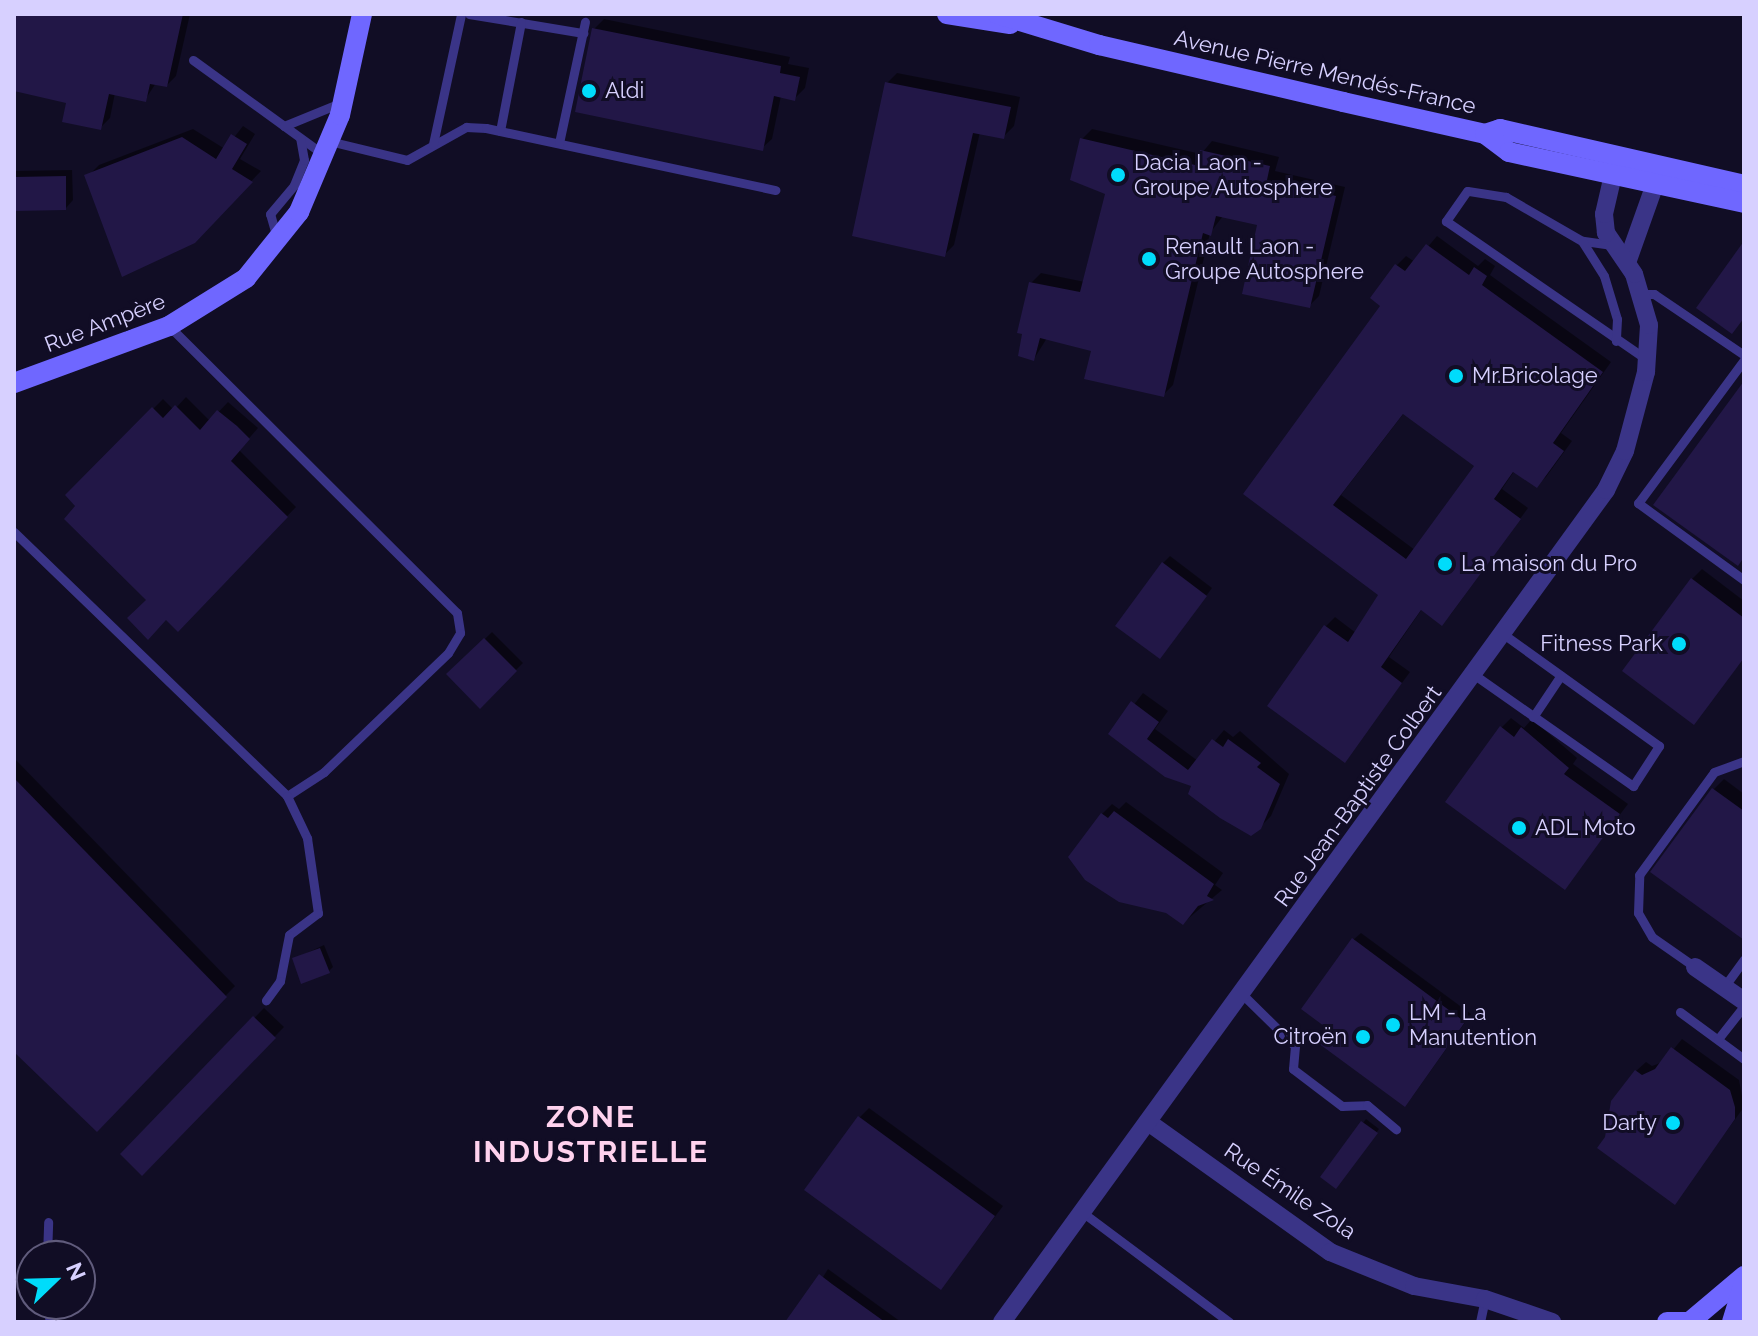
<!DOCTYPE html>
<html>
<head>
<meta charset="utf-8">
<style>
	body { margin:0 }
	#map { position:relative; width:1758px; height:1336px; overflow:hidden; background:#110d25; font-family:Raleway,sans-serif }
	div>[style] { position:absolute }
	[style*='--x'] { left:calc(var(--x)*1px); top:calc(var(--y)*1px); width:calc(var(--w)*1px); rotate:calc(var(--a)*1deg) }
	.shadow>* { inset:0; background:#0007 }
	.building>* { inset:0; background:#221747 }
	.lane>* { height:9px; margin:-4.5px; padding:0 4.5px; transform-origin:4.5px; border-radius:4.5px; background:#3a3487 }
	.street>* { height:18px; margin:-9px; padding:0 9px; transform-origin:9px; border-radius:9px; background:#3a3487 }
	.secondary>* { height:20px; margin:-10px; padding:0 10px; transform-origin:10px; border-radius:10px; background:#6f67ff }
	.dots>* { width:22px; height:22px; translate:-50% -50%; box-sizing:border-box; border:4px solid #110d25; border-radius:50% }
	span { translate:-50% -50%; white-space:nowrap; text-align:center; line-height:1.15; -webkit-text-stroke:6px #110d25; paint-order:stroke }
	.street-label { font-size:22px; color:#d7d0ff }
	.poi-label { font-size:22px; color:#d7d0ff }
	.left { translate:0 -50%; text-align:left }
	.right { translate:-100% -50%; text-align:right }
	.district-label { font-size:30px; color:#ffd2ee; font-weight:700; letter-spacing:2px }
	.frame { position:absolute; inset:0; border:16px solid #d7d0ff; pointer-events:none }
	.north { position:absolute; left:16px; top:1240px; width:80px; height:80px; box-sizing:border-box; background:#110d25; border:2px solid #605b7c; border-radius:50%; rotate:67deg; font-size:22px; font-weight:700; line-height:32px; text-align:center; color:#d7d0ff }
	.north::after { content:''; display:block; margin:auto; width:28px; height:36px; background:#00dcfb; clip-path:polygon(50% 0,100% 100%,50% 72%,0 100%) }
</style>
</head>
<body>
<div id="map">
	<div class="shadow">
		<div style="clip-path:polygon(14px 14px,190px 14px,176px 76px,167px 85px,156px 83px,145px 100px,115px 93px,110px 118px,100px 128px,68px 101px,14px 89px)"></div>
		<div style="clip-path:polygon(604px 19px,790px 57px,788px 64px,809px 68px,805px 88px,795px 98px,781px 96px,772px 139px,762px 148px,594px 29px)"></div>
		<div style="clip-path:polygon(897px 73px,1020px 97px,1014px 126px,1004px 136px,980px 132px,954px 245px,944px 255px,887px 83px)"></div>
		<div style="clip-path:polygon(243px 126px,255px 134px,240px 159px,261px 171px,194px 241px,89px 175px,99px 165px,193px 129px,225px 149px)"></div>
		<div style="clip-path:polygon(1092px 129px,1201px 154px,1212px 141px,1279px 157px,1275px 171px,1345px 187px,1319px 296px,1309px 306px,1259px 223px,1223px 216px,1210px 233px,1173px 385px,1163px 395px,1093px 349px,1047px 338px,1034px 359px,1031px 283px,1041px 273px,1085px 282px,1107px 193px,1082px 139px)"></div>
		<div style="clip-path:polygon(72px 170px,73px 200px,66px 208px,14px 209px,14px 171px)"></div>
		<div style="clip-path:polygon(evenodd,1437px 236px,1478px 266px,1485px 259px,1495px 266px,1490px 275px,1611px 362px,1561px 433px,1572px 441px,1546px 477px,1536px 486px,1515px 470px,1502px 489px,1528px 508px,1451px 614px,1442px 624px,1422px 609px,1389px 657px,1410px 672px,1345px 760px,1326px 626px,1335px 617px,1356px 633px,1381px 595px,1245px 493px,1383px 305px,1373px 298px,1397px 265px,1406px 256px,1415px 262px,1437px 236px,1404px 413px,1477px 465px,1415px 550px,1341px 495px,1404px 413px)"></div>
		<div style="clip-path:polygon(186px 397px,210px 421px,228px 402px,258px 428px,239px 450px,296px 507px,178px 629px,148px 600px,67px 495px,163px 399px,174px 410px)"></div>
		<div style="clip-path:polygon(1170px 556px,1212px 588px,1167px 649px,1163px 563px)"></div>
		<div style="clip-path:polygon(1702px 569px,1744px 601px,1744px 658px,1694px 722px,1692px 579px)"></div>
		<div style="clip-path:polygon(492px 632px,523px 663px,480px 706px,449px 674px)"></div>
		<div style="clip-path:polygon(1143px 693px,1168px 711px,1155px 729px,1198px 761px,1224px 730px,1233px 737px,1240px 731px,1289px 774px,1271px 816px,1260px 827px,1111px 734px)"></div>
		<div style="clip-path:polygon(1511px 718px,1524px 728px,1532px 719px,1577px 758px,1573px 764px,1628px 804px,1565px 887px,1501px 728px)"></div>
		<div style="clip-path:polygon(14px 758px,235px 986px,97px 1129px,14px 1045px)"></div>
		<div style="clip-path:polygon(1724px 779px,1744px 794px,1744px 931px,1714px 789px)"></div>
		<div style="clip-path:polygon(1126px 802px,1223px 873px,1215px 885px,1222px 890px,1183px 923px,1102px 814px,1112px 804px,1119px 809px)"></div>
		<div style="clip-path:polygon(1361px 933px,1471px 1014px,1412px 1097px,1331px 1028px,1353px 940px)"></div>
		<div style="clip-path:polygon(324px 945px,333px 967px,329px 971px,294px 959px)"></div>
		<div style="clip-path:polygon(264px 1008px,284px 1027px,142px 1173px,122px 1154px)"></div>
		<div style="clip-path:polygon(1682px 1039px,1739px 1080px,1744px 1107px,1675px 1202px,1607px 1138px,1636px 1071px,1646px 1062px,1652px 1066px,1663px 1062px)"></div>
		<div style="clip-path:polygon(869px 1108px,1003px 1206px,941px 1288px,859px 1118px)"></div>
		<div style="clip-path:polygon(1366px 1119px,1379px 1129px,1339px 1183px,1323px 1177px)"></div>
		<div style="clip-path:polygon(828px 1269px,901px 1322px,795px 1322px)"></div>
	</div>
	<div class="building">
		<div style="clip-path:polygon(14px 14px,183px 14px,167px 87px,150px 84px,146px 102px,109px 94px,101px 130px,62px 122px,66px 103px,14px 91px)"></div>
		<div style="clip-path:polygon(592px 28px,781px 66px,780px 73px,800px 77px,795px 101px,774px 96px,763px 151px,575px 112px)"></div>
		<div style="clip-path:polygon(885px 82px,1011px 107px,1004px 139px,973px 133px,945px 257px,852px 236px)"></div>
		<div style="clip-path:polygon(231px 134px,247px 144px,232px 169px,253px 182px,195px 243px,122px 277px,84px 175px,182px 137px,216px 159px)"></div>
		<div style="clip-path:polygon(1080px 138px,1195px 165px,1200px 150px,1270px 166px,1267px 180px,1336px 196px,1310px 308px,1242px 294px,1257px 225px,1216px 216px,1211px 236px,1203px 233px,1164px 397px,1084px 379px,1091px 351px,1040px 338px,1034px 361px,1018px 356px,1022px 334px,1017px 333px,1029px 282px,1080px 292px,1105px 194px,1070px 180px)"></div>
		<div style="clip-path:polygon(66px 176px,66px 210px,14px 211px,14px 177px)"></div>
		<div style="clip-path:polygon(1744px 241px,1744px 318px,1732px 334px,1696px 308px)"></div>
		<div style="clip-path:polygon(evenodd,1426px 244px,1469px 275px,1474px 267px,1487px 276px,1482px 285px,1603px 372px,1553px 443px,1564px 451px,1537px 488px,1513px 472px,1494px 499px,1521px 519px,1442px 626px,1421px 610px,1381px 667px,1402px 683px,1345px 763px,1267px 706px,1324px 625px,1348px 642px,1378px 595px,1243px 494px,1380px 306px,1370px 298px,1395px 264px,1405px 271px,1426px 244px,1403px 414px,1474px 466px,1406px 559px,1333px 505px,1403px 414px)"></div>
		<div style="clip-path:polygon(1744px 381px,1744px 557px,1738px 566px,1653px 505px)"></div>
		<div style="clip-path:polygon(175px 405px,200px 430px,217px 410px,237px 426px,250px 439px,231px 461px,288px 517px,178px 632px,166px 620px,148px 640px,127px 618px,146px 600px,64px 519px,75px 506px,65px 495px,152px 407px,163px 418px)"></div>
		<div style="clip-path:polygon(1162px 562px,1207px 596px,1160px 659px,1115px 626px)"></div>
		<div style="clip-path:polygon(1691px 578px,1744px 618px,1744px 658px,1694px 725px,1622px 671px)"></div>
		<div style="clip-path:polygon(484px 638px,517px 671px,480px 709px,446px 674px)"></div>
		<div style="clip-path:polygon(1131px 701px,1159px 722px,1147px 739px,1188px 770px,1212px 739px,1223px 747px,1228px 739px,1261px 763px,1257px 767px,1280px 784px,1261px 829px,1251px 836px,1220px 818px,1188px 794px,1191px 786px,1165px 777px,1108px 734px)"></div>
		<div style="clip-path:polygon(1500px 726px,1514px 737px,1521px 727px,1569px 768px,1564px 774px,1620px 814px,1565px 890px,1445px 802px)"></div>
		<div style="clip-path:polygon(14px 778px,227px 997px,97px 1132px,14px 1052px)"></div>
		<div style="clip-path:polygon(1712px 788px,1744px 811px,1744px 940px,1650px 872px)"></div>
		<div style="clip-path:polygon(1114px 811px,1214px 884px,1207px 896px,1214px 900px,1198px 906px,1183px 925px,1166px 913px,1119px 902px,1085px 880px,1068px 857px,1101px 813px,1108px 818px)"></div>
		<div style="clip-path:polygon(1352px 938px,1465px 1022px,1405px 1107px,1318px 1043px,1328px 1029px,1301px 1009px)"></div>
		<div style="clip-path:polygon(320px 948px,330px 973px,301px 984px,292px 958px)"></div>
		<div style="clip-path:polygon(253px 1016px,276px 1038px,142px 1176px,120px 1154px)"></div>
		<div style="clip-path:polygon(1671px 1047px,1730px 1090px,1735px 1107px,1735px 1119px,1675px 1205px,1597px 1148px,1605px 1137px,1611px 1101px,1635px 1070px,1642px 1075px,1655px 1069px)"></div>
		<div style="clip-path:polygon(858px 1116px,995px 1216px,941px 1290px,804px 1190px)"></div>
		<div style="clip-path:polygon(1361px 1121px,1378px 1133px,1336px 1189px,1320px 1177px)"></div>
		<div style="clip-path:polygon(819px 1274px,832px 1284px,885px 1322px,785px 1322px)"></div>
	</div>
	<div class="lane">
		<div style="--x:469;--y:14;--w:116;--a:9.5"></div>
		<div style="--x:193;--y:60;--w:160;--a:35.9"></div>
		<div style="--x:284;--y:126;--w:61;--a:-22.3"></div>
		<div style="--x:500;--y:131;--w:111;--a:-79.1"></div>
		<div style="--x:329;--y:141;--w:80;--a:13.7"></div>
		<div style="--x:407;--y:160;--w:68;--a:-29.2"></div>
		<div style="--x:466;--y:127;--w:20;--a:3"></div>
		<div style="--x:486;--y:128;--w:296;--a:12.1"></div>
		<div style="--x:559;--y:143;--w:124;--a:-77.9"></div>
		<div style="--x:433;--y:144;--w:133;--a:-77.8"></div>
		<div style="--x:277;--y:238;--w:25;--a:-106"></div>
		<div style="--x:270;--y:214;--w:38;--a:-50"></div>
		<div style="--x:294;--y:185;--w:27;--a:-68"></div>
		<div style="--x:304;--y:160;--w:22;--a:-100"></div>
		<div style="--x:1582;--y:241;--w:88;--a:-149.9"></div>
		<div style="--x:1506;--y:197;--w:39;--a:-171"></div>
		<div style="--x:1467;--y:191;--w:37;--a:125"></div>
		<div style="--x:1446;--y:221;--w:243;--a:34.6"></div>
		<div style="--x:1612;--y:245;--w:30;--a:-172"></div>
		<div style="--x:1582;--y:241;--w:41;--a:57.8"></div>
		<div style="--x:1604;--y:276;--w:45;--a:73.2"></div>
		<div style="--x:1617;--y:319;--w:22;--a:93"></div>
		<div style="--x:1644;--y:294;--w:10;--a:0"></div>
		<div style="--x:1654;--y:294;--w:109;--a:34.1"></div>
		<div style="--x:170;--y:327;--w:405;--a:44.9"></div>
		<div style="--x:457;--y:613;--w:20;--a:81"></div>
		<div style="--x:460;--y:633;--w:23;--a:121"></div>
		<div style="--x:448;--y:653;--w:172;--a:136.2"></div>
		<div style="--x:324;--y:772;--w:44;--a:147"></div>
		<div style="--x:1744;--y:360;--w:178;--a:126.5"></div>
		<div style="--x:1638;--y:503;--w:131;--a:36"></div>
		<div style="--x:14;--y:532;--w:380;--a:44"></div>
		<div style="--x:287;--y:796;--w:47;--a:64.5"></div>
		<div style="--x:307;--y:838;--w:76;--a:81.7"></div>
		<div style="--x:318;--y:913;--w:36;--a:143"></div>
		<div style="--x:289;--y:935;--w:47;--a:101.1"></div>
		<div style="--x:280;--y:981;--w:24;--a:126"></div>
		<div style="--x:1476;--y:676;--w:192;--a:35"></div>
		<div style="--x:1633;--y:786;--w:48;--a:-57"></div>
		<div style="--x:1659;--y:746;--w:192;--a:-144.3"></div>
		<div style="--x:1533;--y:717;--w:50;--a:-56.3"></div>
		<div style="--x:1695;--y:967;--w:52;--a:-145.1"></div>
		<div style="--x:1652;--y:937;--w:28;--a:-120"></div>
		<div style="--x:1638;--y:913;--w:38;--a:-88"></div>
		<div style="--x:1639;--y:875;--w:127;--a:-53.9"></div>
		<div style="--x:1714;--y:772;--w:32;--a:-20"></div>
		<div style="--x:1724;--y:987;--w:34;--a:-54"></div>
		<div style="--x:1242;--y:994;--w:74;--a:44.5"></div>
		<div style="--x:1295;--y:1046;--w:23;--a:95"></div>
		<div style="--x:1293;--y:1069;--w:61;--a:37.1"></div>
		<div style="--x:1342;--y:1106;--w:25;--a:-2"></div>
		<div style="--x:1367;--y:1105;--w:38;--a:40"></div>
		<div style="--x:1680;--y:1012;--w:79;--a:36.3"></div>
		<div style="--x:1718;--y:1039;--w:42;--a:-51.8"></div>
		<div style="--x:1082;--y:1212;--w:184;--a:36.8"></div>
		<div style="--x:47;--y:1256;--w:34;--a:-88"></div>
		<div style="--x:47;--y:1304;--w:18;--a:81"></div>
		<div style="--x:1480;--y:1322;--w:24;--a:-78"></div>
	</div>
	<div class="street">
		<div style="--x:1628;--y:260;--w:92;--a:-70.4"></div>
		<div style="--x:1695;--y:967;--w:60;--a:34.8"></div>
		<div style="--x:1148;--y:1122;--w:224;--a:35.5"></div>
		<div style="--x:1330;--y:1252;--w:91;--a:22"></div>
		<div style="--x:1414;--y:1286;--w:72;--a:10.4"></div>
		<div style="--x:1485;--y:1299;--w:71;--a:18.9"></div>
		<div style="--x:1002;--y:1322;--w:1028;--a:-54.02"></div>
		<div style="--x:1606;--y:490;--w:43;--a:-64"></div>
		<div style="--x:1625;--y:451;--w:82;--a:-75.1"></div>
		<div style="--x:1646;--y:372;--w:47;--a:-86.3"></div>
		<div style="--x:1649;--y:325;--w:53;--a:-106.4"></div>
		<div style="--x:1634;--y:274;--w:50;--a:-124.3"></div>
		<div style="--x:1606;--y:233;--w:19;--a:-96"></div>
		<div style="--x:1604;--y:214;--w:53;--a:-77"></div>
	</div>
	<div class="secondary">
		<div style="--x:947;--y:14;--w:64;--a:9"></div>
		<div style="--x:997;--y:14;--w:107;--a:16.9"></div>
		<div style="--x:1099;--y:45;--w:251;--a:13.1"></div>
		<div style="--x:1343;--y:102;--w:146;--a:12.7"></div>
		<div style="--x:1485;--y:134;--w:16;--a:-18"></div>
		<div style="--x:1500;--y:129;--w:250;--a:12.9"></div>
		<div style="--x:1485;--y:134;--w:30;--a:37"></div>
		<div style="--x:1509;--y:152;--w:240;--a:12.2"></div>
		<div style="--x:14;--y:383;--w:165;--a:-20.2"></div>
		<div style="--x:169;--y:326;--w:91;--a:-31.9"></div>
		<div style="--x:246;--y:278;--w:85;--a:-51.2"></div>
		<div style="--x:299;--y:212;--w:105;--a:-67.1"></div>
		<div style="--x:340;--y:115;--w:103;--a:-77.7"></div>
		<div style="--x:1692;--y:1320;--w:68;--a:-40.2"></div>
		<div style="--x:1667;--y:1322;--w:31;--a:0"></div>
		<div style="--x:1732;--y:1322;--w:41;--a:-72.9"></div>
	</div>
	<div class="dots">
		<div style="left:589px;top:91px;background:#00dcfb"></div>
		<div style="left:1118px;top:175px;background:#00dcfb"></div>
		<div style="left:1149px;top:259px;background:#00dcfb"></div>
		<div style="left:1456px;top:376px;background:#00dcfb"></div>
		<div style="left:1445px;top:564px;background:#00dcfb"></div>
		<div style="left:1679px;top:644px;background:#00dcfb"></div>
		<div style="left:1519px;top:828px;background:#00dcfb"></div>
		<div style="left:1393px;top:1025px;background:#00dcfb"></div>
		<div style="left:1363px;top:1037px;background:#00dcfb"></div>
		<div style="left:1673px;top:1123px;background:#00dcfb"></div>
	</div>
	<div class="street-label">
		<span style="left:1325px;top:72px;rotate:13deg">Avenue Pierre Mendés-France</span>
		<span style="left:105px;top:323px;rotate:-21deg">Rue Ampère</span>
		<span style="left:1358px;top:796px;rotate:-54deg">Rue Jean-Baptiste Colbert</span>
		<span style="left:1290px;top:1191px;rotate:34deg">Rue Émile Zola</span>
	</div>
	<div class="poi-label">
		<span class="left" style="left:605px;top:91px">Aldi</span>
		<span class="left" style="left:1134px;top:175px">Dacia Laon -<br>Groupe Autosphere</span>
		<span class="left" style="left:1165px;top:259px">Renault Laon -<br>Groupe Autosphere</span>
		<span class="left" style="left:1472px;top:376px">Mr.Bricolage</span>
		<span class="left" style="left:1461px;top:564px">La maison du Pro</span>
		<span class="right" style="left:1663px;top:644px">Fitness Park</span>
		<span class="left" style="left:1535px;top:828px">ADL Moto</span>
		<span class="left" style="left:1409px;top:1025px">LM - La<br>Manutention</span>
		<span class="right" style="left:1347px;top:1037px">Citroën</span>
		<span class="right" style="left:1657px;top:1123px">Darty</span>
	</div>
	<div class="district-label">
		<span style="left:591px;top:1134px">ZONE<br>INDUSTRIELLE</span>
	</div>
	<div class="frame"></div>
	<div class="north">N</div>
</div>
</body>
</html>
